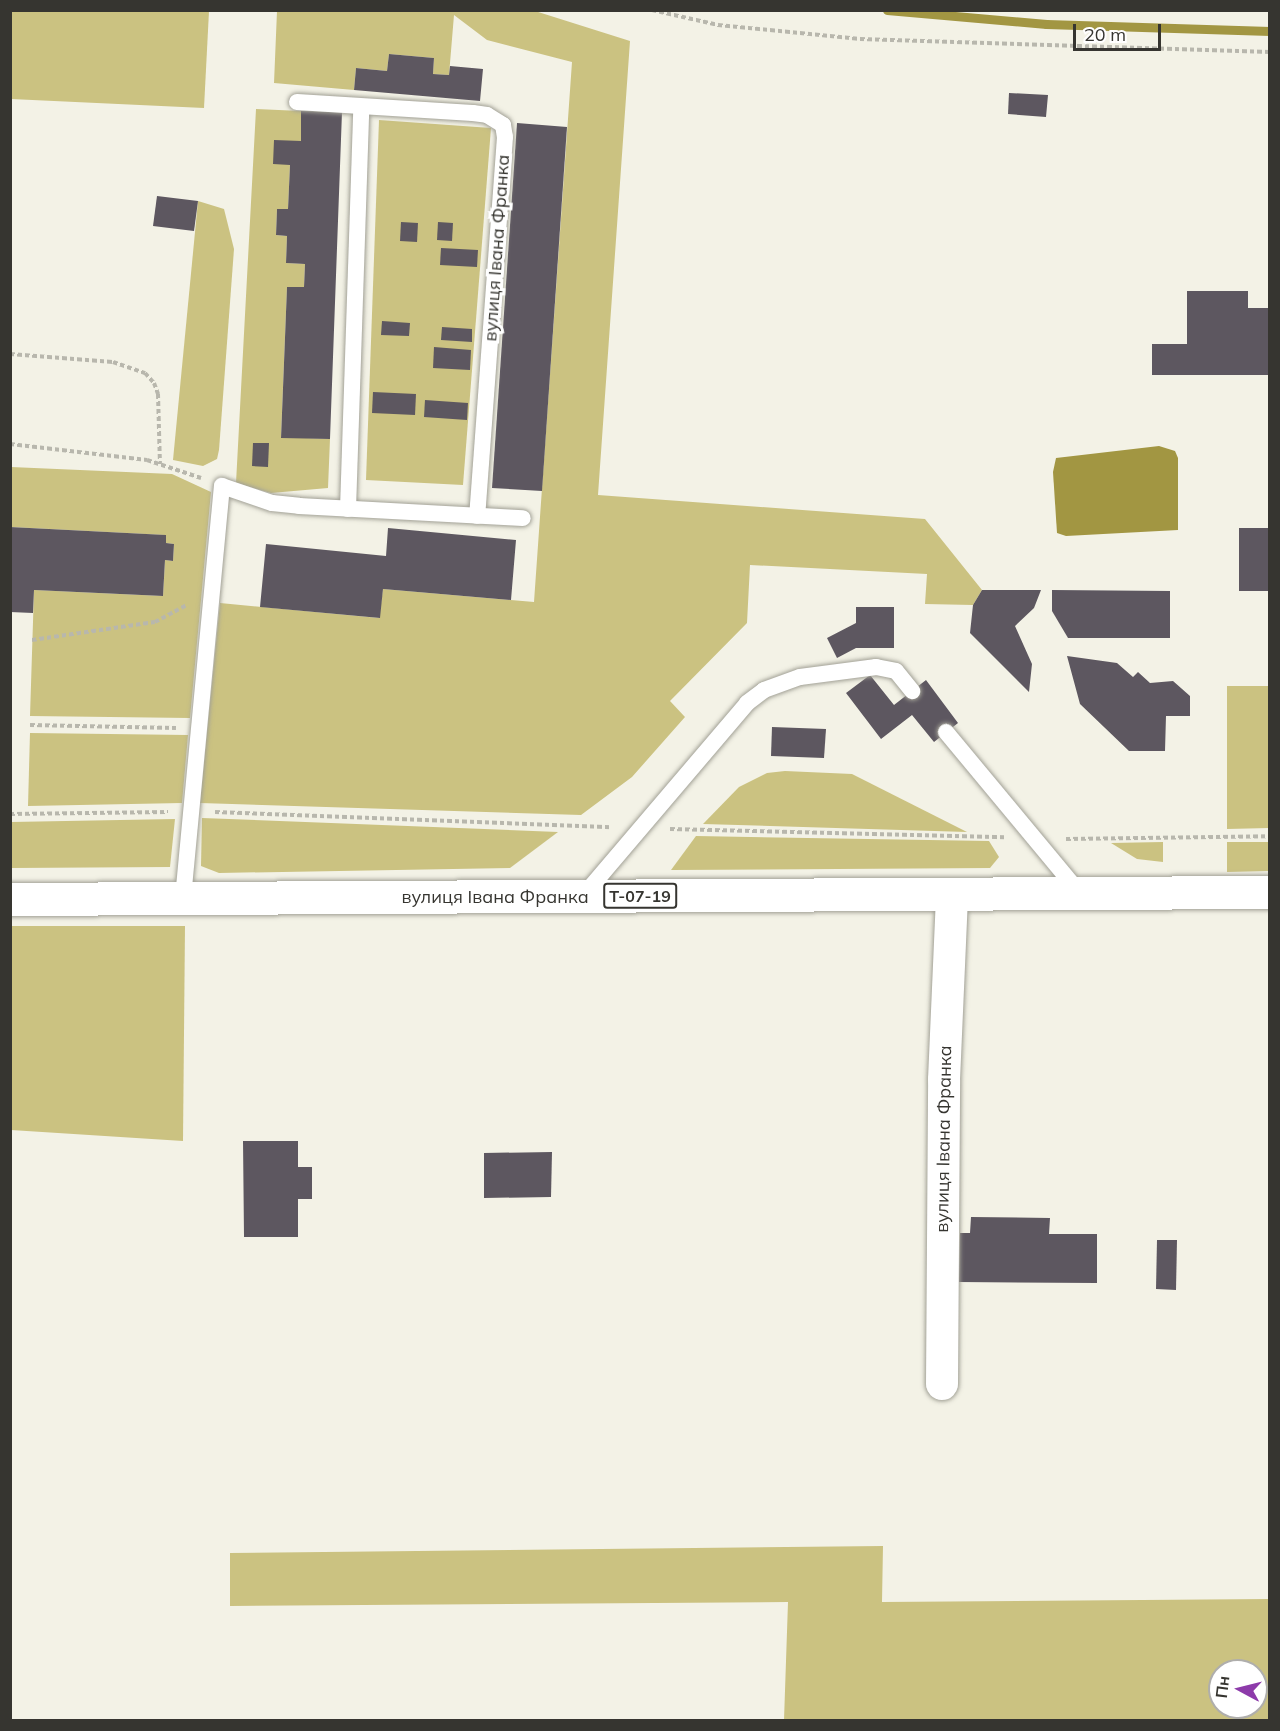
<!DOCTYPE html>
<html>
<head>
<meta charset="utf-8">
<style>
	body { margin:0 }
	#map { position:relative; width:1280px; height:1731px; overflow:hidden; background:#f3f2e6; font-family:Mulish,sans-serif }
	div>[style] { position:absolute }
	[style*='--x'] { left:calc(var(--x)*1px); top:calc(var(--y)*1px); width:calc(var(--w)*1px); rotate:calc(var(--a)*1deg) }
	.green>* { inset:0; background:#cbc281 }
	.water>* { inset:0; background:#a29642 }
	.stream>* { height:9px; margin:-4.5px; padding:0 4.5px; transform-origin:4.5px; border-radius:4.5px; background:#a29642 }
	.building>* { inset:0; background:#5d5760 }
	.path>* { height:4px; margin-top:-2px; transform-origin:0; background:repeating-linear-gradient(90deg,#b8b7ad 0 4.5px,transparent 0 7.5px) }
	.roads { filter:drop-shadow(0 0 2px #a2a196) drop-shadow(0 0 2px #a2a196) }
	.lane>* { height:16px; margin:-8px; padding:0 8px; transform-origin:8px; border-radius:8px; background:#fff }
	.street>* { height:32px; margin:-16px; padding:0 16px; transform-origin:16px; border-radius:16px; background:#fff }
	.primary>* { height:33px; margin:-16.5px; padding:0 16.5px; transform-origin:16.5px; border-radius:16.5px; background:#fff }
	span { translate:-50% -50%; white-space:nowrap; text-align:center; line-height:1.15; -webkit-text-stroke:6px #fff; paint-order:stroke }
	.shield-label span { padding:2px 4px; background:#fff; border:2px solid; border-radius:4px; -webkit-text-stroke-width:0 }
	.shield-label { font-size:16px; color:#363530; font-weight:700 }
	.street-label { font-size:18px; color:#363530 }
	.frame { position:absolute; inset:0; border:12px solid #363530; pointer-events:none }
	.north { position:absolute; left:1208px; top:1659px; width:60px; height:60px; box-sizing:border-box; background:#fff; border:2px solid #afaeac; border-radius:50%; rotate:277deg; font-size:16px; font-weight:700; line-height:24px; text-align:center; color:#363530 }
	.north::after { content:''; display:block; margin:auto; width:21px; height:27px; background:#8d3baa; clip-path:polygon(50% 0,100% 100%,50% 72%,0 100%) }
	.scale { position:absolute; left:1073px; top:24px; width:88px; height:27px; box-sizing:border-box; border:3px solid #363530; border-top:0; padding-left:8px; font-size:18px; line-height:21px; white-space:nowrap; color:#363530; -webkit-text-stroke:4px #fff; paint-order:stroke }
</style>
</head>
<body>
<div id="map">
	<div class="green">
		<div style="clip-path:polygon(11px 10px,209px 11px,204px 108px,11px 99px)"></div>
		<div style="clip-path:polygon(277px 11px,535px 11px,630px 41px,598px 495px,925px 519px,982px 590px,973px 605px,925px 604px,927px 574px,750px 565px,747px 623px,670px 701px,685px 717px,632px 777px,581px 815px,200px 803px,220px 603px,379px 618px,383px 589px,534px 602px,572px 62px,487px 40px,454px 15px,449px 75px,433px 74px,434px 58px,389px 54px,387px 71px,356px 68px,354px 90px,274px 83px)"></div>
		<div style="clip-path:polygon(256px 109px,301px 111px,301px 141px,290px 165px,288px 209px,277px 209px,276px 235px,287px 236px,286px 263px,305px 264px,304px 287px,287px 287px,281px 437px,330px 439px,328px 488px,271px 493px,236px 483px)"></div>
		<div style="clip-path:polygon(379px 120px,491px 128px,463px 485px,366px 480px)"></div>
		<div style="clip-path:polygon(198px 201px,224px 209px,234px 249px,219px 450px,217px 459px,203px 466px,173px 460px)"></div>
		<div style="clip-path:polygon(11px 467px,172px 474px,211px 492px,190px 718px,30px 716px,34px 590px,163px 596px,165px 560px,173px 561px,174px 544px,166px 543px,165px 535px,11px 527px)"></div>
		<div style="clip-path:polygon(1227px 686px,1269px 686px,1269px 828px,1227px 829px)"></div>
		<div style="clip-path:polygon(30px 733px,188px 735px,182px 803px,28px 806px)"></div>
		<div style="clip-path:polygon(785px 771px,852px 774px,967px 832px,703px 824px,739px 787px,767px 773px)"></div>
		<div style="clip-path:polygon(202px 818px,558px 832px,510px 868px,219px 873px,201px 866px)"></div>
		<div style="clip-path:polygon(175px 819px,170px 867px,11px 868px,11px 822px)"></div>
		<div style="clip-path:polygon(696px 836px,989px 841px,999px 857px,990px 868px,671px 870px)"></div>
		<div style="clip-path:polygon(1163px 842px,1163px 862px,1137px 859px,1111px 843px)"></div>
		<div style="clip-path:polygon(1227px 842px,1269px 842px,1269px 871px,1227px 872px)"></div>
		<div style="clip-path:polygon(11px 926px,185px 926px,183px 1141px,11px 1130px)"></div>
		<div style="clip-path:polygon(evenodd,883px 1546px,882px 1602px,1269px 1599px,1269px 1720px,784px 1720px,788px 1602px,230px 1606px,230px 1553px,883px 1546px,1220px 1671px,1256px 1671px,1256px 1707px,1220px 1707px,1220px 1671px)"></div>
	</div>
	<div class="water">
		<div style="clip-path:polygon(1159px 446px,1175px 451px,1178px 458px,1178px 530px,1066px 536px,1057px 533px,1053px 472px,1056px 458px)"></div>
	</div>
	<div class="stream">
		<div style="--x:887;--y:10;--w:160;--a:5"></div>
		<div style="--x:1046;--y:24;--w:224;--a:1.8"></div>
	</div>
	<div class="building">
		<div style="clip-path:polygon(389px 54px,434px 58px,433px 74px,449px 75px,450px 66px,483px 69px,480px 101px,354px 90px,356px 68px,387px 71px)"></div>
		<div style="clip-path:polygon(1009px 93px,1048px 95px,1046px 117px,1008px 114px)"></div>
		<div style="clip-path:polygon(301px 111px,342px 112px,330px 439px,281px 438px,287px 287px,304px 287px,305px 264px,286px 263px,287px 236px,276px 235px,277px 209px,288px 209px,290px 165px,273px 164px,274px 140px,301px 141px)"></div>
		<div style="clip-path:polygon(517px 123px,567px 127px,542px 491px,492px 488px)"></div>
		<div style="clip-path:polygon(157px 196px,198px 201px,194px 231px,153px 226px)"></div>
		<div style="clip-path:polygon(401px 222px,418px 223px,417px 242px,400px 241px)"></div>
		<div style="clip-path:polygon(438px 222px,453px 223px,452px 241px,437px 240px)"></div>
		<div style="clip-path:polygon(441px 248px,478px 250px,477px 267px,440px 265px)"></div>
		<div style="clip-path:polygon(1187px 291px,1248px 291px,1248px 308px,1270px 308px,1270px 375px,1152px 375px,1152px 344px,1187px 344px)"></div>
		<div style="clip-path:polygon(382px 321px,410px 323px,409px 336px,381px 335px)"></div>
		<div style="clip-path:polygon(442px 327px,472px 329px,472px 342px,441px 340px)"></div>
		<div style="clip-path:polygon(434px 347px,471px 350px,470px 370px,433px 368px)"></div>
		<div style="clip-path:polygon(373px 392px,416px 394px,415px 415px,372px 413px)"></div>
		<div style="clip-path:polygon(425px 400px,468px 403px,467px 420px,424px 417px)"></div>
		<div style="clip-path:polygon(253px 443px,269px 443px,268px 467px,252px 466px)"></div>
		<div style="clip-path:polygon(10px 527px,166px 535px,166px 543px,174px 544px,173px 561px,165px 560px,163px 596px,34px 590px,33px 613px,10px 612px)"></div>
		<div style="clip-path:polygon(388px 528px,516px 540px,511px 600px,383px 589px,380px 618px,260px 607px,266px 544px,386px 556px)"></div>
		<div style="clip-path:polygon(1239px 528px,1270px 528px,1270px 591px,1239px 591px)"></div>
		<div style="clip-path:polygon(982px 590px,1041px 590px,1034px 608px,1015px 626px,1032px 664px,1029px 692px,970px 633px,973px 605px)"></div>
		<div style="clip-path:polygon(1052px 590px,1170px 591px,1170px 638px,1068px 638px,1052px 611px)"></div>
		<div style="clip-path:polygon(856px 607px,894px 607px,894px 648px,856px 648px,837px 658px,827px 638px,856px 623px)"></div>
		<div style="clip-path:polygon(1067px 656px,1117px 663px,1133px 677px,1138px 672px,1150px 683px,1173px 681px,1190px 696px,1190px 716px,1166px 716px,1165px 751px,1129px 751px,1080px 704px)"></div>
		<div style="clip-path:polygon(870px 675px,894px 705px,926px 680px,958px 723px,934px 742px,912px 715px,881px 739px,846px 693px)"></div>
		<div style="clip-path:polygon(772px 727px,826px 729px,824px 758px,771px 756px)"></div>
		<div style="clip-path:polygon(243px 1141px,298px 1141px,298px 1167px,312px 1167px,312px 1199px,298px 1199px,298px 1237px,244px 1237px)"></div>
		<div style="clip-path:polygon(552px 1152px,551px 1197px,484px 1198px,484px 1153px)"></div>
		<div style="clip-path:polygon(971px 1217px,1050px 1218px,1049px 1234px,1097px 1234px,1097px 1283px,959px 1282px,960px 1233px,970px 1233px)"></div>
		<div style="clip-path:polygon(1157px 1240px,1177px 1240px,1176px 1290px,1156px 1289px)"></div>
	</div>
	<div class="path">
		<div style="--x:652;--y:10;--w:68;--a:12.8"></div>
		<div style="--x:718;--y:25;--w:143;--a:5.6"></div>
		<div style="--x:860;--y:39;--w:410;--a:1.8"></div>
		<div style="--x:10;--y:354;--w:103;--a:4.4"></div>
		<div style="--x:113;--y:362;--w:34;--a:19"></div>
		<div style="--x:145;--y:373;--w:13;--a:48"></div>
		<div style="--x:154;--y:383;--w:12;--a:70"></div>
		<div style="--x:158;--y:394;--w:70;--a:88.4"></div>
		<div style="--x:10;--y:444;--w:138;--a:6.7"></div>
		<div style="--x:147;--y:460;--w:57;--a:18.4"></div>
		<div style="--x:32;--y:640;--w:124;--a:-8.3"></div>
		<div style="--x:155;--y:622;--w:36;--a:-28"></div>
		<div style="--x:30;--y:725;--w:146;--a:1.2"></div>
		<div style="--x:215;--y:812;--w:397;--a:2.2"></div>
		<div style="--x:10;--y:814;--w:158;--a:-0.7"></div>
		<div style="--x:670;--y:829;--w:335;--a:1.4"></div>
		<div style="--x:1066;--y:839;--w:204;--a:-0.8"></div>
	</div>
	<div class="roads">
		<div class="lane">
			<div style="--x:297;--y:102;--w:176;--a:3.6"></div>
			<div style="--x:473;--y:113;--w:14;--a:8"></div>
			<div style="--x:487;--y:115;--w:19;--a:32"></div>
			<div style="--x:503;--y:125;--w:12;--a:81"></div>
			<div style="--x:505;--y:137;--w:380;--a:94.2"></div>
			<div style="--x:348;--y:509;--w:402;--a:-88.1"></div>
			<div style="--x:946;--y:732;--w:208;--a:50.3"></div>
			<div style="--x:583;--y:896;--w:253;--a:-49.6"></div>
			<div style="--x:747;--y:703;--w:21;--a:-37"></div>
			<div style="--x:764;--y:690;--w:38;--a:-20"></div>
			<div style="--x:800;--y:677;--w:77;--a:-7.5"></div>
			<div style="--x:876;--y:667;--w:20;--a:11"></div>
			<div style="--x:896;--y:671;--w:26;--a:51"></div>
			<div style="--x:183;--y:898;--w:414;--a:-84.6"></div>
			<div style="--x:222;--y:486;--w:53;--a:18.8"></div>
			<div style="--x:272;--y:503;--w:27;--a:6"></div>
			<div style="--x:299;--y:506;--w:224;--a:3.1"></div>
		</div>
		<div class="street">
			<div style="--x:942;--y:1384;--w:304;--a:-89.6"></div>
			<div style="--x:944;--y:1080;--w:186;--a:-87.5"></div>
		</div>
		<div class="primary">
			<div style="--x:10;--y:899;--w:1260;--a:-0.32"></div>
		</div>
	</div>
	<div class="shield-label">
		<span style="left:640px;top:896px">Т-07-19</span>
	</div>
	<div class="street-label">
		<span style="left:497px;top:248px;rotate:-86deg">вулиця Івана Франка</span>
		<span style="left:495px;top:897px">вулиця Івана Франка</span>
		<span style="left:944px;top:1139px;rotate:-89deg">вулиця Івана Франка</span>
	</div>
	<div class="frame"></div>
	<div class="north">Пн</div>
	<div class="scale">20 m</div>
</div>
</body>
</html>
